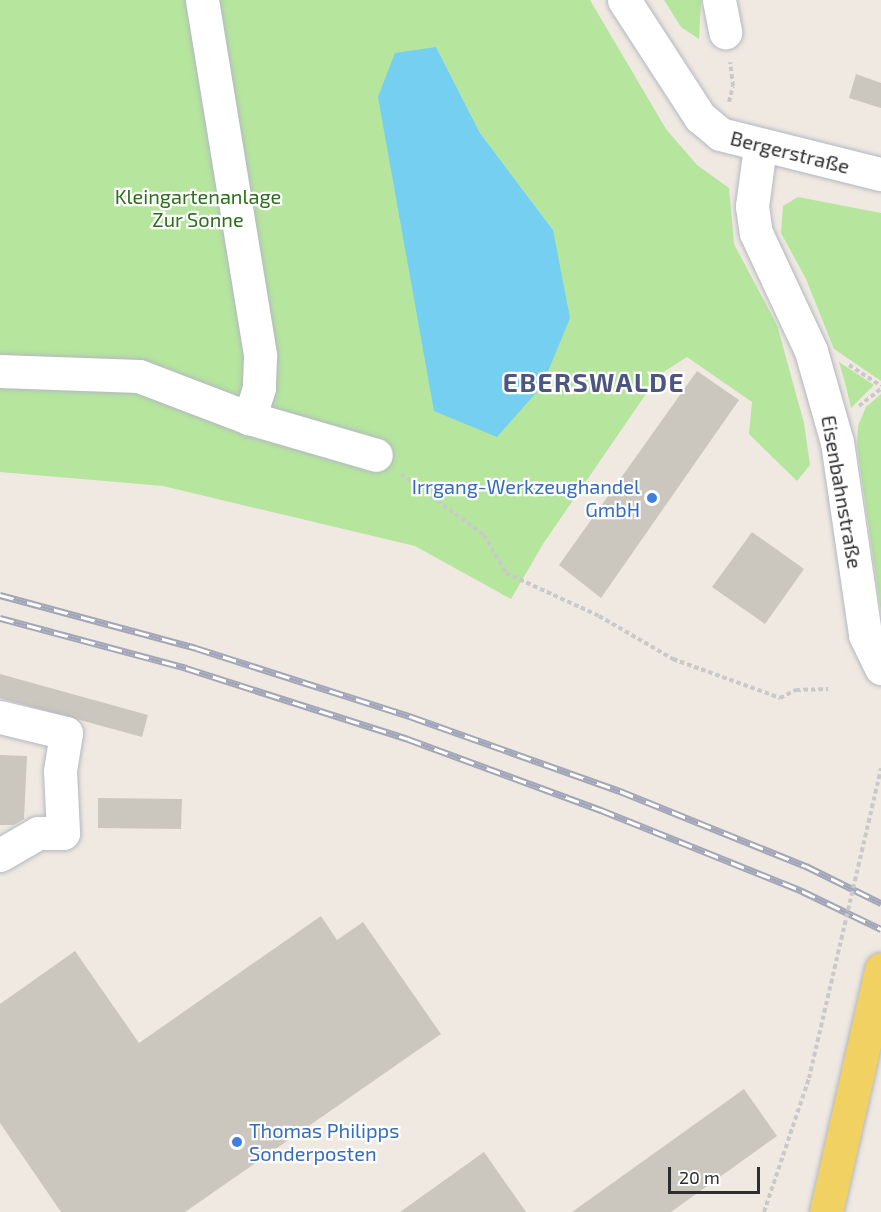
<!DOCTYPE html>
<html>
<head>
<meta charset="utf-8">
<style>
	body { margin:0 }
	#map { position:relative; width:881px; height:1212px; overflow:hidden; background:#efe9e1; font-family:"Exo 2",sans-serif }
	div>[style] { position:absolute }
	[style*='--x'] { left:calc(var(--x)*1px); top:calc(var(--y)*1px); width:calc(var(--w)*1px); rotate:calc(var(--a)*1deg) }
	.green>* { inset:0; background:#b6e59e }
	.water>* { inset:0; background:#75cff0 }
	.building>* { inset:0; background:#cbc7bf }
	.path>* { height:4px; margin-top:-2px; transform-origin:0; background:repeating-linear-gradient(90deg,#c9c9c9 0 4.5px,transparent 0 7.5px) }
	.roads { filter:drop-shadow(0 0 2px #b4b7c1) drop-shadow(0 0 2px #b4b7c1) }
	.minor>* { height:33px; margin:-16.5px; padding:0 16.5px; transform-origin:16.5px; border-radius:16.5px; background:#fff }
	.major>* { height:33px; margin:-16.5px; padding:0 16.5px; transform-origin:16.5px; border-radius:16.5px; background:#f2d163 }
	.rail>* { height:7px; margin-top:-3.5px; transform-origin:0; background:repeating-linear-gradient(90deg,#fff 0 14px,#a3a6b8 0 28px); box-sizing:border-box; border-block:2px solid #a3a6b8 }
	.path-bridge>* { height:4px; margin-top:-2px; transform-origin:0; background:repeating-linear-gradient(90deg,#c9c9c9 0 4.5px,transparent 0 7.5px) }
	.dots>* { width:16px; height:16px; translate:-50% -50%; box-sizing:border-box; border:3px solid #fff; border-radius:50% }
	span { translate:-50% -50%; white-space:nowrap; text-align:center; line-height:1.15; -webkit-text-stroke:4.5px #fff; paint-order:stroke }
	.street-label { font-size:20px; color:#2e2e2e }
	.park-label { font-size:20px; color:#2c6e1b }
	.shop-label { font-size:20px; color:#366cbe }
	.right { translate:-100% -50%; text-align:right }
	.left { translate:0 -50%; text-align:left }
	.district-label { font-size:26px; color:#4d5680; font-weight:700; letter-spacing:1.5px }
	.scale { position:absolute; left:668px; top:1167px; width:92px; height:27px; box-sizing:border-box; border:3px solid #2e2e2e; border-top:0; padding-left:8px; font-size:18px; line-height:21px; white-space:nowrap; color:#2e2e2e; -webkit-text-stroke:4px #fff; paint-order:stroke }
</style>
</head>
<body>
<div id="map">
	<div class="green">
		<div style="clip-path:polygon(evenodd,0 0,590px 0,666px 129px,697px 165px,729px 188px,734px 244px,777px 325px,804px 423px,810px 465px,797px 481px,749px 434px,752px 402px,687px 357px,659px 375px,543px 544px,511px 599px,415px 546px,163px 486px,0 472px,0 0,436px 47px,480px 133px,553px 230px,434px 411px,436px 47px)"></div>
		<div style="clip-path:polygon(664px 0,701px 0,699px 39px,681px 27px)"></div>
		<div style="clip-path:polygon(798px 197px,881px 213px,881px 381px,834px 349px,806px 279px,781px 233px,783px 206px)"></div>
		<div style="clip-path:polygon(839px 362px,874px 385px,851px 408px,846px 386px)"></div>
		<div style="clip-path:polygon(881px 394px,881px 612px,857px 446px,858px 426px,866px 407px)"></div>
	</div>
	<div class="water">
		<div style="clip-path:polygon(436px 47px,480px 133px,553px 230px,570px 318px,542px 386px,497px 437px,434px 411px,378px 97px,395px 53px)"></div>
	</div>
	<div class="building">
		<div style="clip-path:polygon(856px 74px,881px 83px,881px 108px,849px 98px)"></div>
		<div style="clip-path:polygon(697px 371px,739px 400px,601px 598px,559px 565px)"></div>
		<div style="clip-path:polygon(752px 532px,804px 569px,765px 624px,712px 587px)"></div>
		<div style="clip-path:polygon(0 674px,148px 715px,142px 737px,0 698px)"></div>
		<div style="clip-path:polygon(0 755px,27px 756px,24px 819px,14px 825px,0 825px)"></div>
		<div style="clip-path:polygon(98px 798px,182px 799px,181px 829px,98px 828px)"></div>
		<div style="clip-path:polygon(321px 916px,337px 940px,363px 922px,441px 1034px,185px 1212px,61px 1212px,0 1123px,0 1004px,75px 951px,139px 1043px)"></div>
		<div style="clip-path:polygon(744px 1089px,777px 1136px,671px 1212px,572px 1212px)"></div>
		<div style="clip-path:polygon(484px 1152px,526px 1212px,400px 1212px)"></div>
	</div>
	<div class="path">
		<div style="--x:729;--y:102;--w:16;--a:-76"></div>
		<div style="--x:733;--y:86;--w:24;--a:-97"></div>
		<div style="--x:849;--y:365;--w:38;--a:33"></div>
		<div style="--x:859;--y:406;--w:28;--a:-38"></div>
		<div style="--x:401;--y:474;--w:103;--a:36.3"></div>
		<div style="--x:484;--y:535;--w:44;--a:59.9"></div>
		<div style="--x:506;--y:573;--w:102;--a:24.8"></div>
		<div style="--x:599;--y:616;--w:86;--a:30.2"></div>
		<div style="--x:673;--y:659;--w:114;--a:20"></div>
		<div style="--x:780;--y:698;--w:18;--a:-27"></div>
		<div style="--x:796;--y:690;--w:32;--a:-2"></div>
		<div style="--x:764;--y:1212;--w:141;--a:-71.4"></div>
	</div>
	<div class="roads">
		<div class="minor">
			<div style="--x:202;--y:0;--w:361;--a:80.7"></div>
			<div style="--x:260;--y:356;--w:32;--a:92"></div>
			<div style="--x:259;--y:388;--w:32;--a:108"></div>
			<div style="--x:249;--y:418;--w:132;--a:16.2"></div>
			<div style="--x:624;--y:0;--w:140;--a:57"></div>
			<div style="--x:700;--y:117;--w:26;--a:40"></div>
			<div style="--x:720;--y:134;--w:166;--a:14"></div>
			<div style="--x:719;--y:0;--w:33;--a:79"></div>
			<div style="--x:760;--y:147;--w:60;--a:97.7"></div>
			<div style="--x:752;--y:206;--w:27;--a:82"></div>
			<div style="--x:756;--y:233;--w:130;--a:65"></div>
			<div style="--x:811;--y:351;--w:95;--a:74.1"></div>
			<div style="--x:837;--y:442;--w:195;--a:81.7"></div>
			<div style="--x:865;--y:635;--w:37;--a:64"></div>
			<div style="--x:0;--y:371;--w:139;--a:2.1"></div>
			<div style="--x:139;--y:376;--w:118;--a:20.9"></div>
			<div style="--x:0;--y:717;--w:68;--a:13.6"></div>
			<div style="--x:66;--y:733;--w:38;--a:99"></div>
			<div style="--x:60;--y:771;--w:62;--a:87.2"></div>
			<div style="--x:63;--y:833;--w:25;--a:180"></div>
			<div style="--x:38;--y:833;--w:44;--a:149.9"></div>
		</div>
		<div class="major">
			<div style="--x:826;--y:1212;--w:249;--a:-77.2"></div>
		</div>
	</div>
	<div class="rail">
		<div style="--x:0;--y:595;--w:203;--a:15.1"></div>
		<div style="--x:196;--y:648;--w:227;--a:17.7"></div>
		<div style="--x:412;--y:717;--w:221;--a:19.6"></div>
		<div style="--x:620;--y:791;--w:201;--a:22"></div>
		<div style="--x:806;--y:866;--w:84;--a:26.3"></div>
		<div style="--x:0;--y:618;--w:193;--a:15"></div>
		<div style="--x:186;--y:668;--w:233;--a:17.7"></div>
		<div style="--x:408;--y:739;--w:206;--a:20.2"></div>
		<div style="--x:601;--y:810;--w:217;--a:21.9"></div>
		<div style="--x:802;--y:891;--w:88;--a:25.7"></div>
	</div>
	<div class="path-bridge">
		<div style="--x:809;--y:1078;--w:318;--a:-76.9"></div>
	</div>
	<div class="dots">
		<div style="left:652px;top:498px;background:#3f7fe0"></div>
		<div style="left:237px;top:1142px;background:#3f7fe0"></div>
	</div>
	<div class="street-label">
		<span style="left:790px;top:152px;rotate:14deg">Bergerstraße</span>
		<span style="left:842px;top:492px;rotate:80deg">Eisenbahnstraße</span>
	</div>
	<div class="park-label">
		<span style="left:198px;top:208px">Kleingartenanlage<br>Zur Sonne</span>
	</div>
	<div class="shop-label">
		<span class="right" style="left:640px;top:498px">Irrgang-Werkzeughandel<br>GmbH</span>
		<span class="left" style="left:249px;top:1142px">Thomas Philipps<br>Sonderposten</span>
	</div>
	<div class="district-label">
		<span style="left:594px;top:382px">EBERSWALDE</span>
	</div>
	<div class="scale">20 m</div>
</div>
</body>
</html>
